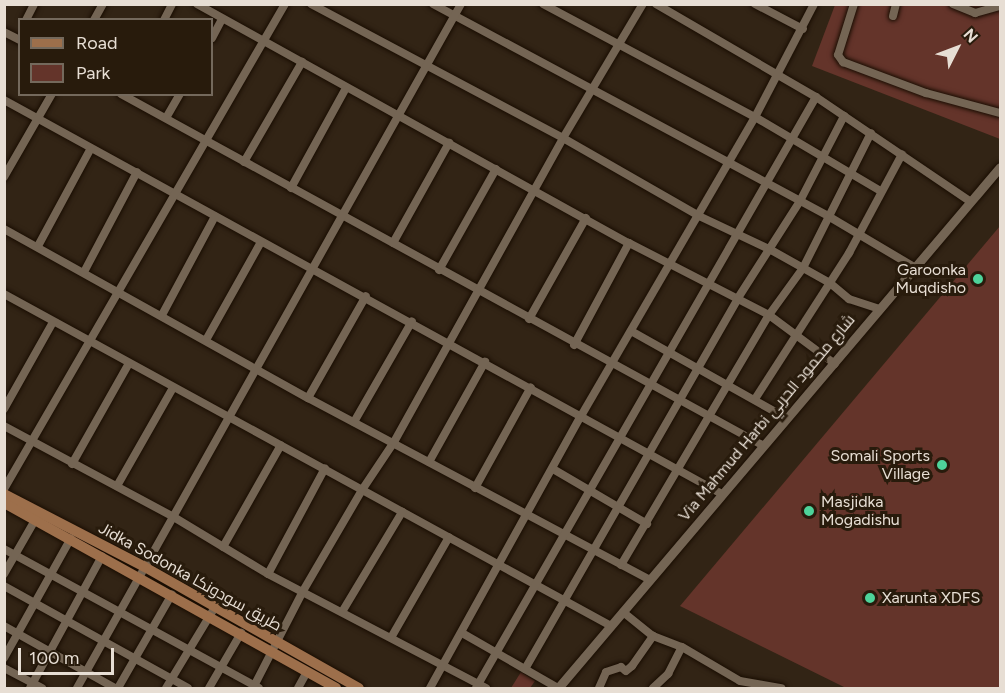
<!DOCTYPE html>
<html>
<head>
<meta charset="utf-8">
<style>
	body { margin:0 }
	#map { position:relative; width:1005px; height:693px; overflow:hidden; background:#322415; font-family:Figtree,Cairo,sans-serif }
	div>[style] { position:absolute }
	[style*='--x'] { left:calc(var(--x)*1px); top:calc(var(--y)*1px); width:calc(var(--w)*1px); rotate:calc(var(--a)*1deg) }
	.green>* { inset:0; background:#64342a }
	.roads { filter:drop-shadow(0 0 2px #190d02) drop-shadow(0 0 2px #190d02) }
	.minor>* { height:8px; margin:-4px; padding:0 4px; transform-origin:4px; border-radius:4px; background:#746554 }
	.tertiary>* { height:9px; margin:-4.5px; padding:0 4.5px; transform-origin:4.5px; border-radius:4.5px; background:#746554 }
	.secondary>* { height:10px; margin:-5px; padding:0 5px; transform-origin:5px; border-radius:5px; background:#9d6f4b }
	.dots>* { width:16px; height:16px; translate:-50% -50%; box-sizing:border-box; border:3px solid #281b0c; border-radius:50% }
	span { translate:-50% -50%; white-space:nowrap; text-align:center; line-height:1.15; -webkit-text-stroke:6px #281b0c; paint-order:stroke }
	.poi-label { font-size:16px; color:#e7ded4 }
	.right { translate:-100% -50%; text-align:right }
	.left { translate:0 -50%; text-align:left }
	.street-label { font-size:16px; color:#e7ded4 }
	.frame { position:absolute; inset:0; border:6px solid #e7ded4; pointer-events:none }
	.legend { position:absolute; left:18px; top:18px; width:195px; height:78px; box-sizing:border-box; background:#281b0c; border:2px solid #74695c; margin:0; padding:8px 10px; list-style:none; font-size:18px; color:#e7ded4 }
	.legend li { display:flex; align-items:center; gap:12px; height:30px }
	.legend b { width:30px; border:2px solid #74695c }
	.north { position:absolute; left:927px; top:18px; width:60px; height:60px; -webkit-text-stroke:4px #281b0c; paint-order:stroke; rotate:48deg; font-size:16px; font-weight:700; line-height:24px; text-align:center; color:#e7ded4 }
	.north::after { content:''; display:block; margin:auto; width:21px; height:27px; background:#e7ded4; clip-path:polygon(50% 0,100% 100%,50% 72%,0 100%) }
	.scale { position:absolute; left:18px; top:648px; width:96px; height:27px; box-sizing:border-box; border:3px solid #e7ded4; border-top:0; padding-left:8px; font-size:18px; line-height:21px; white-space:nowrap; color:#e7ded4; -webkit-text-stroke:4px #281b0c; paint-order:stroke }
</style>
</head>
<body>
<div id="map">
	<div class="green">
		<div style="clip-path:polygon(835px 5px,1000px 5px,1000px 139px,812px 66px)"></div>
		<div style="clip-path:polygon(1000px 226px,1000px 688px,846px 688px,680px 606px)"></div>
		<div style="clip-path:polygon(521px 672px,535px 681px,530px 688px,511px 688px)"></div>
	</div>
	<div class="roads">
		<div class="minor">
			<div style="--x:197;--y:4;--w:494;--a:29"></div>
			<div style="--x:629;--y:243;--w:157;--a:27.2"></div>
			<div style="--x:769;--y:315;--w:82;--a:36.6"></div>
			<div style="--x:311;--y:4;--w:285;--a:28"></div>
			<div style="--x:563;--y:138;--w:157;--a:29.8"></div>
			<div style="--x:699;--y:216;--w:80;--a:25.3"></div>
			<div style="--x:771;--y:250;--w:68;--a:29.2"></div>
			<div style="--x:830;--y:283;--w:25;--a:40"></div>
			<div style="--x:849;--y:299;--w:33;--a:18"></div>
			<div style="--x:433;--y:4;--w:448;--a:28.2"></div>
			<div style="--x:828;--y:216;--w:100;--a:30.7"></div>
			<div style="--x:543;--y:4;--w:240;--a:28.1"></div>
			<div style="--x:755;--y:117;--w:144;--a:30.5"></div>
			<div style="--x:656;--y:4;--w:185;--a:30.2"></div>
			<div style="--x:816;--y:97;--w:187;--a:34.1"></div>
			<div style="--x:755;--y:4;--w:54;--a:27.5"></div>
			<div style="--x:854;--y:4;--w:53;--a:107.4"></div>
			<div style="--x:838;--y:55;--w:9;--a:54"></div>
			<div style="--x:843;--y:62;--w:89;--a:20.5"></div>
			<div style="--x:926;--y:93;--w:77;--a:15.1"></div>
			<div style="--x:953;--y:4;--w:24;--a:22"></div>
			<div style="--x:975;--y:13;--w:26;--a:-16"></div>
			<div style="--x:893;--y:16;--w:12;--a:-76"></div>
			<div style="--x:26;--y:20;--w:18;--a:-63"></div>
			<div style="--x:94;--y:20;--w:18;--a:-61"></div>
			<div style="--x:164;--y:20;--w:18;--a:-63"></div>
			<div style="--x:4;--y:32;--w:18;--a:27"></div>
			<div style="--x:212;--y:38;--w:21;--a:-62"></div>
			<div style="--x:121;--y:94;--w:731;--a:28.7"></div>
			<div style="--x:4;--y:100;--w:819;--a:28.76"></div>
			<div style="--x:166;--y:118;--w:28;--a:-60"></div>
			<div style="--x:244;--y:162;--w:116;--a:-59.9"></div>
			<div style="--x:4;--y:177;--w:96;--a:-60"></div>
			<div style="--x:291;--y:188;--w:114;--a:-61.2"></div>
			<div style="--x:4;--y:229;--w:348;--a:29.1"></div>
			<div style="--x:308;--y:398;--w:387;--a:28"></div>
			<div style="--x:393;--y:243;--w:115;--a:-60.8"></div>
			<div style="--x:38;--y:246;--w:111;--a:-61.6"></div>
			<div style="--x:439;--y:270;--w:116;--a:-60.6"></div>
			<div style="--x:84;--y:272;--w:113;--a:-62.1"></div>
			<div style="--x:4;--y:294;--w:692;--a:28.68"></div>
			<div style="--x:162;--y:315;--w:112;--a:-61.8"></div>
			<div style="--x:529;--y:319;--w:116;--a:-60.6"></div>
			<div style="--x:631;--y:331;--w:178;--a:29.3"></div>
			<div style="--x:206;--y:340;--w:112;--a:-60.7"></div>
			<div style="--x:574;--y:345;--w:116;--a:-61.7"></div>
			<div style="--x:308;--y:398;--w:117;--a:-60.4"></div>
			<div style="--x:755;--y:399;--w:174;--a:-57.2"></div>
			<div style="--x:849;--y:253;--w:112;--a:-61.8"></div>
			<div style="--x:4;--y:409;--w:100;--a:-60.6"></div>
			<div style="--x:354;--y:422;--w:116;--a:-60.1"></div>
			<div style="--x:4;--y:426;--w:191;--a:28.2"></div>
			<div style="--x:172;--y:516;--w:112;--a:31.1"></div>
			<div style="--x:268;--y:574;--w:246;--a:27.6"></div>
			<div style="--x:429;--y:462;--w:115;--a:-60.8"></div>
			<div style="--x:72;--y:464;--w:114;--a:-60.5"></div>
			<div style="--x:553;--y:469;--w:109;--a:30.3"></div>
			<div style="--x:117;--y:486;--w:113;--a:-60.3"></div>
			<div style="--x:475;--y:488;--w:115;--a:-61"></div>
			<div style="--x:4;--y:489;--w:561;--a:-59.91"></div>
			<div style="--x:223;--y:547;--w:117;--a:-60.4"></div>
			<div style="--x:4;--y:549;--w:290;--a:28.6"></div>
			<div style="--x:621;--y:565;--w:291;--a:-59.4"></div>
			<div style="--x:769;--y:315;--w:58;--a:-54.1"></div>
			<div style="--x:803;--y:268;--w:151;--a:-63.3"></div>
			<div style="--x:4;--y:574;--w:62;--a:-60.1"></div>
			<div style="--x:268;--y:574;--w:120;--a:-61.7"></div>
			<div style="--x:4;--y:586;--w:210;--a:29"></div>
			<div style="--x:342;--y:612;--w:117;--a:-59"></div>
			<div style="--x:623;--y:612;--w:38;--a:39"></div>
			<div style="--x:653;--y:636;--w:31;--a:21"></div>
			<div style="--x:682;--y:647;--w:67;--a:30.4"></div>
			<div style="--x:740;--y:681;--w:42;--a:9.7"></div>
			<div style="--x:4;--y:626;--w:127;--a:29.2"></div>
			<div style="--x:462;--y:633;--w:111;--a:29.8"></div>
			<div style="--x:392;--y:636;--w:114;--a:-60.1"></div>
			<div style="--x:4;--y:658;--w:137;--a:-60.8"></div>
			<div style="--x:4;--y:668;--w:43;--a:27.8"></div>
			<div style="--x:525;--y:669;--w:428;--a:-60.1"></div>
			<div style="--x:738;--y:298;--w:115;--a:-57.4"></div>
			<div style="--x:800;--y:201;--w:96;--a:-62.6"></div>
			<div style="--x:30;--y:688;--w:150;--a:-61.4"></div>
			<div style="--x:77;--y:688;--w:784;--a:-60.69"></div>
			<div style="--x:118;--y:688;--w:108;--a:-60.1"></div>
			<div style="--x:166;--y:688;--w:95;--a:-58.8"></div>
			<div style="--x:209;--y:688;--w:64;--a:-59.8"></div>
			<div style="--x:253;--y:688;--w:109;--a:-62.7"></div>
			<div style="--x:303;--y:591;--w:117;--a:-59.7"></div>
			<div style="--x:362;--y:490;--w:58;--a:-56.3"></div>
			<div style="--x:394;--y:442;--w:348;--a:-60.9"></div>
			<div style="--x:563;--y:138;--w:156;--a:-59.2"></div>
			<div style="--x:298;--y:688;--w:18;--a:-61"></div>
			<div style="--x:430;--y:688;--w:311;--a:-61"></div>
			<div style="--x:581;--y:416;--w:346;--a:-59.8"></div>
			<div style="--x:755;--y:117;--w:127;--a:-62.4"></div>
			<div style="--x:476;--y:688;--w:682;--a:-60.09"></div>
			<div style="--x:599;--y:688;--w:17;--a:-66"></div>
			<div style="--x:606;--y:672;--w:16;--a:-18"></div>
			<div style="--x:621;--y:667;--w:6;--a:39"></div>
			<div style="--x:626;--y:671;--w:8;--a:-40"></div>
			<div style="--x:632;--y:666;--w:37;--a:-55"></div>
			<div style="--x:653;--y:688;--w:21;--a:-43"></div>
			<div style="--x:668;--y:674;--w:30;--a:-63"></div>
		</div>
		<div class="tertiary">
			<div style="--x:558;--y:688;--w:683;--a:-49.69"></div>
		</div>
		<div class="secondary">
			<div style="--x:4;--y:494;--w:157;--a:27.4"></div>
			<div style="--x:143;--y:566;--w:248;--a:29.5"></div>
			<div style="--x:4;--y:503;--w:380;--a:29.1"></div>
		</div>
	</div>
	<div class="dots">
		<div style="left:978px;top:279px;background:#4ed39a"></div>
		<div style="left:942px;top:465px;background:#4ed39a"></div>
		<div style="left:809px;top:511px;background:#4ed39a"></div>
		<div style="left:870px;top:598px;background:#4ed39a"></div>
	</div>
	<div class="poi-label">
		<span class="right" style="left:966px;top:279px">Garoonka<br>Muqdisho</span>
		<span class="right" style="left:930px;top:465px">Somali Sports<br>Village</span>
		<span class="left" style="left:821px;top:511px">Masjidka<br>Mogadishu</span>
		<span class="left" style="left:882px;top:598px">Xarunta XDFS</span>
	</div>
	<div class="street-label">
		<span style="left:767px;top:418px;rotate:-50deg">Via Mahmud Harbi شارع محمود الحربي</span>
		<span style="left:190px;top:577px;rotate:29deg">Jidka Sodonka طريق سودونكا</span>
	</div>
	<div class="frame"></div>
	<ul class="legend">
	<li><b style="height:8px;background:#9d6f4b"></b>Road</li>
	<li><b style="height:16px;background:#64342a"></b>Park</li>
	</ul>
	<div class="north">N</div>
	<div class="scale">100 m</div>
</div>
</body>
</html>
